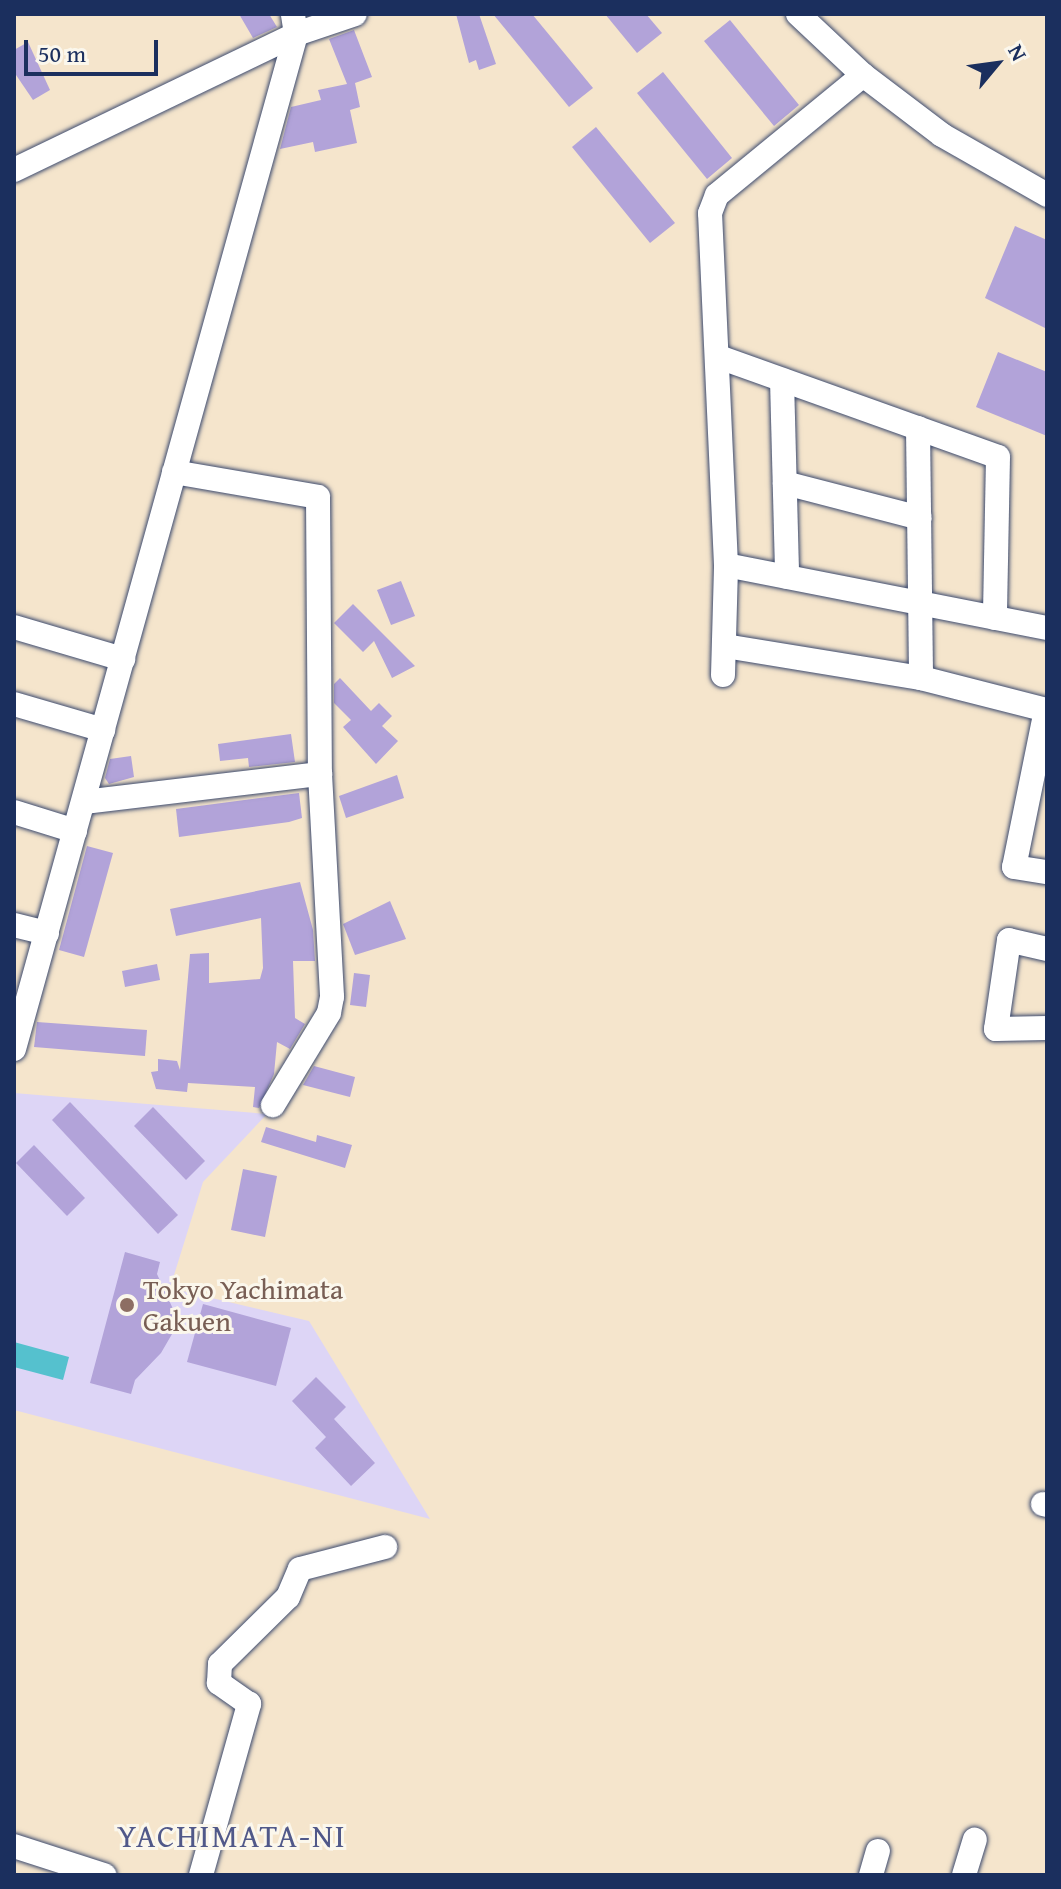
<!DOCTYPE html>
<html>
<head>
<meta charset="utf-8">
<style>
	body { margin:0 }
	#map { position:relative; width:1061px; height:1889px; overflow:hidden; background:#f5e5cc; font-family:"Gentium Book Plus",serif }
	div>[style] { position:absolute }
	[style*='--x'] { left:calc(var(--x)*1px); top:calc(var(--y)*1px); width:calc(var(--w)*1px); rotate:calc(var(--a)*1deg) }
	.built>* { inset:0; background:#ddd5f6 }
	.water>* { inset:0; background:#55c1ce }
	.building>* { inset:0; background:#b2a3d9 }
	.roads { filter:drop-shadow(0 0 2px #3c4a6e) drop-shadow(0 0 2px #3c4a6e) }
	.minor>* { height:24px; margin:-12px; padding:0 12px; transform-origin:12px; border-radius:12px; background:#fff }
	.dots>* { width:22px; height:22px; translate:-50% -50%; box-sizing:border-box; border:4px solid #fbf7ec; border-radius:50% }
	span { translate:-50% -50%; white-space:nowrap; text-align:center; line-height:1.15; -webkit-text-stroke:6px #fbf7ec; paint-order:stroke }
	.education-label { font-size:28px; color:#785e54 }
	.left { translate:0 -50%; text-align:left }
	.quarter-label { font-size:32px; color:#505889; letter-spacing:2px }
	.frame { position:absolute; inset:0; border:16px solid #1b2f5e; pointer-events:none }
	.north { position:absolute; left:957px; top:24px; width:80px; height:80px; -webkit-text-stroke:6px #fbf7ec; paint-order:stroke; rotate:61deg; font-size:22px; font-weight:700; line-height:32px; text-align:center; color:#1b2f5e }
	.north::after { content:''; display:block; margin:auto; width:28px; height:36px; background:#1b2f5e; clip-path:polygon(50% 0,100% 100%,50% 72%,0 100%) }
	.scale { position:absolute; left:24px; top:40px; width:134px; height:36px; box-sizing:border-box; border:4px solid #1b2f5e; border-top:0; padding-left:10px; font-size:24px; line-height:28px; white-space:nowrap; color:#1b2f5e; -webkit-text-stroke:6px #fbf7ec; paint-order:stroke }
</style>
</head>
<body>
<div id="map">
	<div class="built">
		<div style="clip-path:polygon(14px 1093px,267px 1114px,203px 1182px,170px 1288px,309px 1321px,430px 1519px,14px 1410px)"></div>
	</div>
	<div class="water">
		<div style="clip-path:polygon(14px 1342px,69px 1357px,63px 1380px,14px 1367px)"></div>
	</div>
	<div class="building">
		<div style="clip-path:polygon(239px 14px,269px 14px,277px 27px,253px 38px)"></div>
		<div style="clip-path:polygon(456px 14px,479px 14px,496px 64px,479px 70px,476px 60px,469px 63px)"></div>
		<div style="clip-path:polygon(493px 14px,532px 14px,593px 88px,569px 107px)"></div>
		<div style="clip-path:polygon(605px 14px,646px 14px,662px 33px,637px 53px)"></div>
		<div style="clip-path:polygon(730px 20px,799px 105px,774px 126px,704px 41px)"></div>
		<div style="clip-path:polygon(354px 30px,372px 77px,355px 83px,360px 107px,350px 110px,357px 143px,315px 152px,313px 142px,280px 149px,291px 107px,321px 100px,318px 90px,347px 84px,329px 39px)"></div>
		<div style="clip-path:polygon(28px 42px,50px 90px,33px 100px,14px 72px,14px 50px)"></div>
		<div style="clip-path:polygon(663px 72px,732px 158px,707px 179px,637px 93px)"></div>
		<div style="clip-path:polygon(596px 127px,675px 223px,650px 243px,572px 147px)"></div>
		<div style="clip-path:polygon(1015px 226px,1047px 240px,1047px 329px,985px 298px)"></div>
		<div style="clip-path:polygon(998px 352px,1047px 372px,1047px 436px,976px 407px)"></div>
		<div style="clip-path:polygon(401px 581px,415px 616px,391px 625px,377px 590px)"></div>
		<div style="clip-path:polygon(353px 604px,415px 666px,392px 678px,374px 641px,363px 652px,334px 623px)"></div>
		<div style="clip-path:polygon(340px 678px,371px 711px,379px 703px,392px 716px,382px 726px,398px 741px,376px 764px,343px 727px,351px 720px,334px 703px,334px 684px)"></div>
		<div style="clip-path:polygon(291px 734px,295px 762px,249px 767px,248px 758px,220px 761px,218px 744px)"></div>
		<div style="clip-path:polygon(131px 756px,134px 777px,109px 784px,105px 778px,110px 759px)"></div>
		<div style="clip-path:polygon(397px 775px,404px 798px,346px 818px,339px 796px)"></div>
		<div style="clip-path:polygon(299px 793px,302px 818px,289px 822px,179px 837px,176px 809px)"></div>
		<div style="clip-path:polygon(87px 846px,113px 853px,84px 957px,59px 950px)"></div>
		<div style="clip-path:polygon(300px 882px,313px 930px,315px 961px,293px 961px,295px 1018px,305px 1024px,290px 1049px,277px 1042px,274px 1074px,259px 1108px,253px 1107px,255px 1087px,188px 1083px,187px 1092px,156px 1089px,151px 1072px,158px 1071px,158px 1059px,177px 1061px,180px 1070px,190px 954px,209px 953px,209px 983px,260px 979px,263px 968px,261px 918px,176px 936px,170px 909px)"></div>
		<div style="clip-path:polygon(390px 901px,406px 939px,355px 955px,343px 924px)"></div>
		<div style="clip-path:polygon(157px 964px,160px 980px,125px 987px,122px 971px)"></div>
		<div style="clip-path:polygon(354px 973px,370px 975px,366px 1007px,350px 1005px)"></div>
		<div style="clip-path:polygon(37px 1022px,147px 1030px,145px 1056px,34px 1047px)"></div>
		<div style="clip-path:polygon(314px 1066px,355px 1077px,350px 1097px,303px 1085px)"></div>
		<div style="clip-path:polygon(70px 1102px,178px 1215px,158px 1234px,52px 1120px)"></div>
		<div style="clip-path:polygon(153px 1107px,205px 1161px,186px 1180px,134px 1126px)"></div>
		<div style="clip-path:polygon(266px 1127px,316px 1142px,317px 1135px,352px 1145px,345px 1168px,261px 1142px)"></div>
		<div style="clip-path:polygon(34px 1145px,85px 1198px,67px 1216px,16px 1163px)"></div>
		<div style="clip-path:polygon(243px 1169px,277px 1176px,265px 1237px,231px 1230px)"></div>
		<div style="clip-path:polygon(125px 1252px,160px 1262px,157px 1274px,179px 1322px,161px 1353px,135px 1380px,131px 1394px,90px 1383px)"></div>
		<div style="clip-path:polygon(203px 1304px,291px 1328px,276px 1386px,187px 1362px)"></div>
		<div style="clip-path:polygon(316px 1377px,346px 1407px,334px 1419px,375px 1463px,351px 1486px,315px 1448px,326px 1437px,292px 1401px)"></div>
	</div>
	<div class="roads">
		<div class="minor">
			<div style="--x:798;--y:14;--w:89;--a:43.2"></div>
			<div style="--x:863;--y:75;--w:99;--a:37.2"></div>
			<div style="--x:942;--y:135;--w:121;--a:29.7"></div>
			<div style="--x:14;--y:170;--w:313;--a:-25.7"></div>
			<div style="--x:296;--y:34;--w:62;--a:-18.7"></div>
			<div style="--x:719;--y:357;--w:296;--a:19.7"></div>
			<div style="--x:998;--y:457;--w:161;--a:91.1"></div>
			<div style="--x:782;--y:380;--w:197;--a:88.5"></div>
			<div style="--x:918;--y:428;--w:250;--a:89.3"></div>
			<div style="--x:174;--y:472;--w:146;--a:9.8"></div>
			<div style="--x:318;--y:497;--w:277;--a:89.6"></div>
			<div style="--x:320;--y:774;--w:223;--a:86.9"></div>
			<div style="--x:332;--y:997;--w:16;--a:101"></div>
			<div style="--x:329;--y:1013;--w:108;--a:121.3"></div>
			<div style="--x:785;--y:483;--w:139;--a:14.5"></div>
			<div style="--x:726;--y:565;--w:327;--a:11.1"></div>
			<div style="--x:14;--y:627;--w:114;--a:16.4"></div>
			<div style="--x:725;--y:646;--w:199;--a:9.3"></div>
			<div style="--x:921;--y:678;--w:130;--a:14.3"></div>
			<div style="--x:723;--y:675;--w:110;--a:-88.4"></div>
			<div style="--x:726;--y:565;--w:352;--a:-92.6"></div>
			<div style="--x:710;--y:213;--w:19;--a:-69"></div>
			<div style="--x:717;--y:195;--w:189;--a:-39.4"></div>
			<div style="--x:14;--y:704;--w:93;--a:16.3"></div>
			<div style="--x:1046;--y:710;--w:160;--a:101.5"></div>
			<div style="--x:1014;--y:867;--w:33;--a:9"></div>
			<div style="--x:84;--y:802;--w:238;--a:-6.8"></div>
			<div style="--x:14;--y:812;--w:64;--a:17.3"></div>
			<div style="--x:14;--y:925;--w:34;--a:14"></div>
			<div style="--x:1047;--y:949;--w:39;--a:-167"></div>
			<div style="--x:1009;--y:940;--w:90;--a:98.3"></div>
			<div style="--x:996;--y:1029;--w:51;--a:-1.1"></div>
			<div style="--x:14;--y:1049;--w:1053;--a:-74.47"></div>
			<div style="--x:296;--y:34;--w:20;--a:-99"></div>
			<div style="--x:1043;--y:1504;--w:4;--a:14"></div>
			<div style="--x:14;--y:1846;--w:95;--a:17.9"></div>
			<div style="--x:201;--y:1875;--w:178;--a:-74.3"></div>
			<div style="--x:249;--y:1704;--w:37;--a:-145"></div>
			<div style="--x:219;--y:1683;--w:19;--a:-87"></div>
			<div style="--x:220;--y:1664;--w:95;--a:-44.6"></div>
			<div style="--x:288;--y:1597;--w:30;--a:-67"></div>
			<div style="--x:300;--y:1569;--w:88;--a:-14.5"></div>
			<div style="--x:871;--y:1875;--w:25;--a:-74"></div>
			<div style="--x:964;--y:1875;--w:37;--a:-73"></div>
		</div>
	</div>
	<div class="dots">
		<div style="left:127px;top:1305px;background:#8d6e63"></div>
	</div>
	<div class="education-label">
		<span class="left" style="left:143px;top:1305px">Tokyo Yachimata<br>Gakuen</span>
	</div>
	<div class="quarter-label">
		<span style="left:232px;top:1836px">YACHIMATA-NI</span>
	</div>
	<div class="frame"></div>
	<div class="north">N</div>
	<div class="scale">50 m</div>
</div>
</body>
</html>
